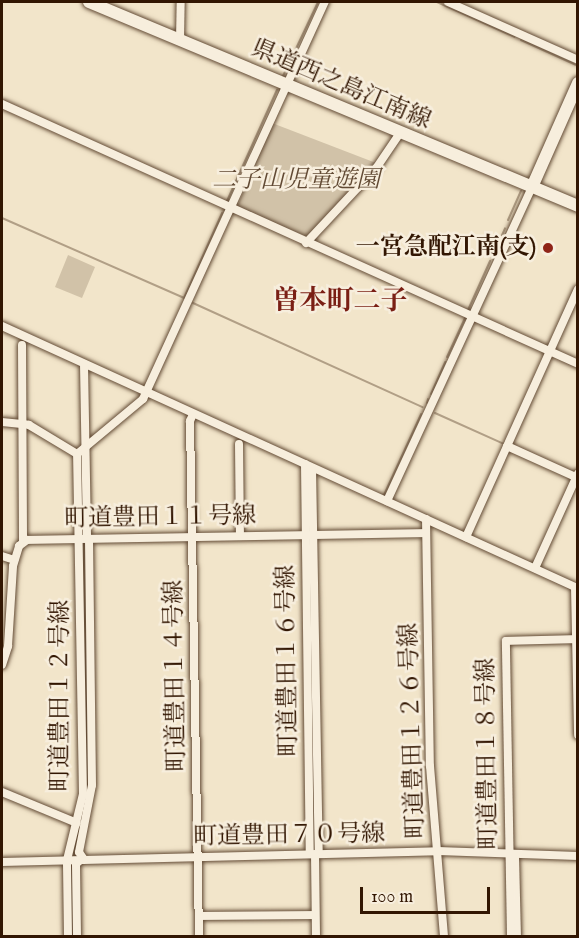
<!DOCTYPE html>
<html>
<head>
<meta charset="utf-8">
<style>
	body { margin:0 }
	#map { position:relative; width:579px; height:938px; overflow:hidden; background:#f2e5ca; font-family:"IM FELL English","Noto Serif JP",serif }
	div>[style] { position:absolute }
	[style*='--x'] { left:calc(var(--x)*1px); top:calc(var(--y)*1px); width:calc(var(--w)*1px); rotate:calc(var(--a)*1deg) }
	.green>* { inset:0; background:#d1c2a8 }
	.stream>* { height:2px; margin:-1px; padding:0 1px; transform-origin:1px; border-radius:1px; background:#b19f86 }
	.roads { filter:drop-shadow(0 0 2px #624a34) drop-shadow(0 0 2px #624a34) }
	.street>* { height:8px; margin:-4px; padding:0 4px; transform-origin:4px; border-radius:4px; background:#f7eedd }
	.secondary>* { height:12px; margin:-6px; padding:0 6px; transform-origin:6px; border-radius:6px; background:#f7eedd }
	.dots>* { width:16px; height:16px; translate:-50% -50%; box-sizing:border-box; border:3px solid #f7eedd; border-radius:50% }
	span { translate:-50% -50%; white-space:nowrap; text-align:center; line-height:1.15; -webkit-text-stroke:5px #f7eedd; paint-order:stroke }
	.street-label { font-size:24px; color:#321602 }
	.park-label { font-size:24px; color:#624a34; font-style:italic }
	.poi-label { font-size:24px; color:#321602; font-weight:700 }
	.right { translate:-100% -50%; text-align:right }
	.quarter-label { font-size:27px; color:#7a1f14; font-weight:700 }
	.frame { position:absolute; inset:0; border:3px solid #321602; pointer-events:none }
	.scale { position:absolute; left:360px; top:887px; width:130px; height:27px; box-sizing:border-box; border:3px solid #321602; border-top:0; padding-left:8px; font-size:18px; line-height:21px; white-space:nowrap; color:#321602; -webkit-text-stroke:4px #f7eedd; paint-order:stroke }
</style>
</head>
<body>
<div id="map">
	<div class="green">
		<div style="clip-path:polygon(272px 123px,376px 163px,308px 237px,237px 207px)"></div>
		<div style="clip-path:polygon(68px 255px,95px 267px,82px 298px,55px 287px)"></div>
	</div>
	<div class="stream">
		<div style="--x:437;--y:2;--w:85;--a:24.2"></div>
		<div style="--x:521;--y:40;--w:60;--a:24.4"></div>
		<div style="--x:283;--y:76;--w:82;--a:-64.7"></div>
		<div style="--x:227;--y:201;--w:122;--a:-65.8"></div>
		<div style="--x:2;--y:218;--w:199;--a:23.7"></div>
		<div style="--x:184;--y:298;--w:93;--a:-65.9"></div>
		<div style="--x:508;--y:220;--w:32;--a:-66"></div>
		<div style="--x:494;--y:253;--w:27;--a:-66"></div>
		<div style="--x:193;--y:303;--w:252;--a:24.4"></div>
		<div style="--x:468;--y:310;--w:54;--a:-65.8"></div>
		<div style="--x:447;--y:357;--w:43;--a:-65.2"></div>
		<div style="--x:431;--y:394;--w:35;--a:-66"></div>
		<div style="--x:427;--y:403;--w:4;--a:-76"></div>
		<div style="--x:435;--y:413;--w:76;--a:24.2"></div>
		<div style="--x:384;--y:495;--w:89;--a:-65.4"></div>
	</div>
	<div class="roads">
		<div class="street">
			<div style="--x:448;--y:2;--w:142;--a:24"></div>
			<div style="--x:180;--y:41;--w:39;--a:-89"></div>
			<div style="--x:2;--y:104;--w:632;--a:24.29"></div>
			<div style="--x:306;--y:243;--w:104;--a:-46.9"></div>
			<div style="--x:377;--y:167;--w:41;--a:-55.9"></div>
			<div style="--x:2;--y:326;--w:630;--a:24.49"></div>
			<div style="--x:575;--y:587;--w:148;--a:88.8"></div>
			<div style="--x:22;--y:345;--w:196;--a:89.7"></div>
			<div style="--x:84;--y:364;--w:175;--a:89"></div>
			<div style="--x:193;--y:414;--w:8;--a:113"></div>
			<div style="--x:190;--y:421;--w:515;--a:89"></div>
			<div style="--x:2;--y:422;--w:27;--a:6"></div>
			<div style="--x:29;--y:425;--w:56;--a:31.1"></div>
			<div style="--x:77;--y:454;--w:86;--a:-39.8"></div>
			<div style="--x:143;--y:399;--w:437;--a:-65.4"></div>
			<div style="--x:239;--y:444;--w:92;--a:89.4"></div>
			<div style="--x:507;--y:446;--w:78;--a:24.3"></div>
			<div style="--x:305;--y:464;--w:390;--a:89.3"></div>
			<div style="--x:312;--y:468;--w:386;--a:89"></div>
			<div style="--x:387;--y:501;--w:346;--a:-65.2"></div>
			<div style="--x:426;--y:519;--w:247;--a:89.1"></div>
			<div style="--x:430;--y:766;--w:171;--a:85.3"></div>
			<div style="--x:466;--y:537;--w:272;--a:-65.7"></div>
			<div style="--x:2;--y:556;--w:13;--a:18"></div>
			<div style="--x:535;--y:568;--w:104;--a:-65.6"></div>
			<div style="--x:2;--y:665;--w:20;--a:-72"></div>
			<div style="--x:8;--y:646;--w:80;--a:-86.4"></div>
			<div style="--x:13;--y:566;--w:21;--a:-73"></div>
			<div style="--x:19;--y:546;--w:10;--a:-37"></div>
			<div style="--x:27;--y:540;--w:399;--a:-1"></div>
			<div style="--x:2;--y:792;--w:81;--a:22.5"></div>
			<div style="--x:315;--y:854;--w:82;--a:89.3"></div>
			<div style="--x:515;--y:856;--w:80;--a:88.6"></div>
			<div style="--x:2;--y:862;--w:436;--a:-1.4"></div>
			<div style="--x:438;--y:851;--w:140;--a:2"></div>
			<div style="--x:199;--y:916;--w:116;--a:-0.5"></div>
			<div style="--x:68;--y:936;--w:76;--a:-90.8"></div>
			<div style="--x:67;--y:860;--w:68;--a:-76.4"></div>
			<div style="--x:83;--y:794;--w:340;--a:-91"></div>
			<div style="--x:77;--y:936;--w:72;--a:-90.8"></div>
			<div style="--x:76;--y:864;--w:9;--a:-41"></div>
			<div style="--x:83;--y:858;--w:7;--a:-124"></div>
			<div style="--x:79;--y:852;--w:68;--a:-79"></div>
			<div style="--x:92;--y:785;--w:246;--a:-90.7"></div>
			<div style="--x:511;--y:936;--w:295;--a:-91"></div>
			<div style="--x:506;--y:641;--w:70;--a:-1.6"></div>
		</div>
		<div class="secondary">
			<div style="--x:89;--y:2;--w:530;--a:22.64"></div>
			<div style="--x:532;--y:187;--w:114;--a:-66.1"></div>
		</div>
	</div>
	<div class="dots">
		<div style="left:548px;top:248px;background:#8f2418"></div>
	</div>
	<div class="street-label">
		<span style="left:341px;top:85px;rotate:23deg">県道西之島江南線</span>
		<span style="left:160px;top:518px;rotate:-1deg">町道豊田１１号線</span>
		<span style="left:288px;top:661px;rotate:-91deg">町道豊田１６号線</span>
		<span style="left:176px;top:676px;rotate:-91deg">町道豊田１４号線</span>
		<span style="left:61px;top:696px;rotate:-90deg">町道豊田１２号線</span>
		<span style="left:413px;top:731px;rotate:-92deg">町道豊田１２６号線</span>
		<span style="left:488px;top:754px;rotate:-91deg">町道豊田１８号線</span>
		<span style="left:289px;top:836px;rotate:-1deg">町道豊田７０号線</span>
	</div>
	<div class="park-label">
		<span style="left:296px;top:181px">二子山児童遊園</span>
	</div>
	<div class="poi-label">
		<span class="right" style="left:536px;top:248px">一宮急配江南(支)</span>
	</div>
	<div class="quarter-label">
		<span style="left:340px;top:303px">曽本町二子</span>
	</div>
	<div class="frame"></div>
	<div class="scale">100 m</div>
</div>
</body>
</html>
